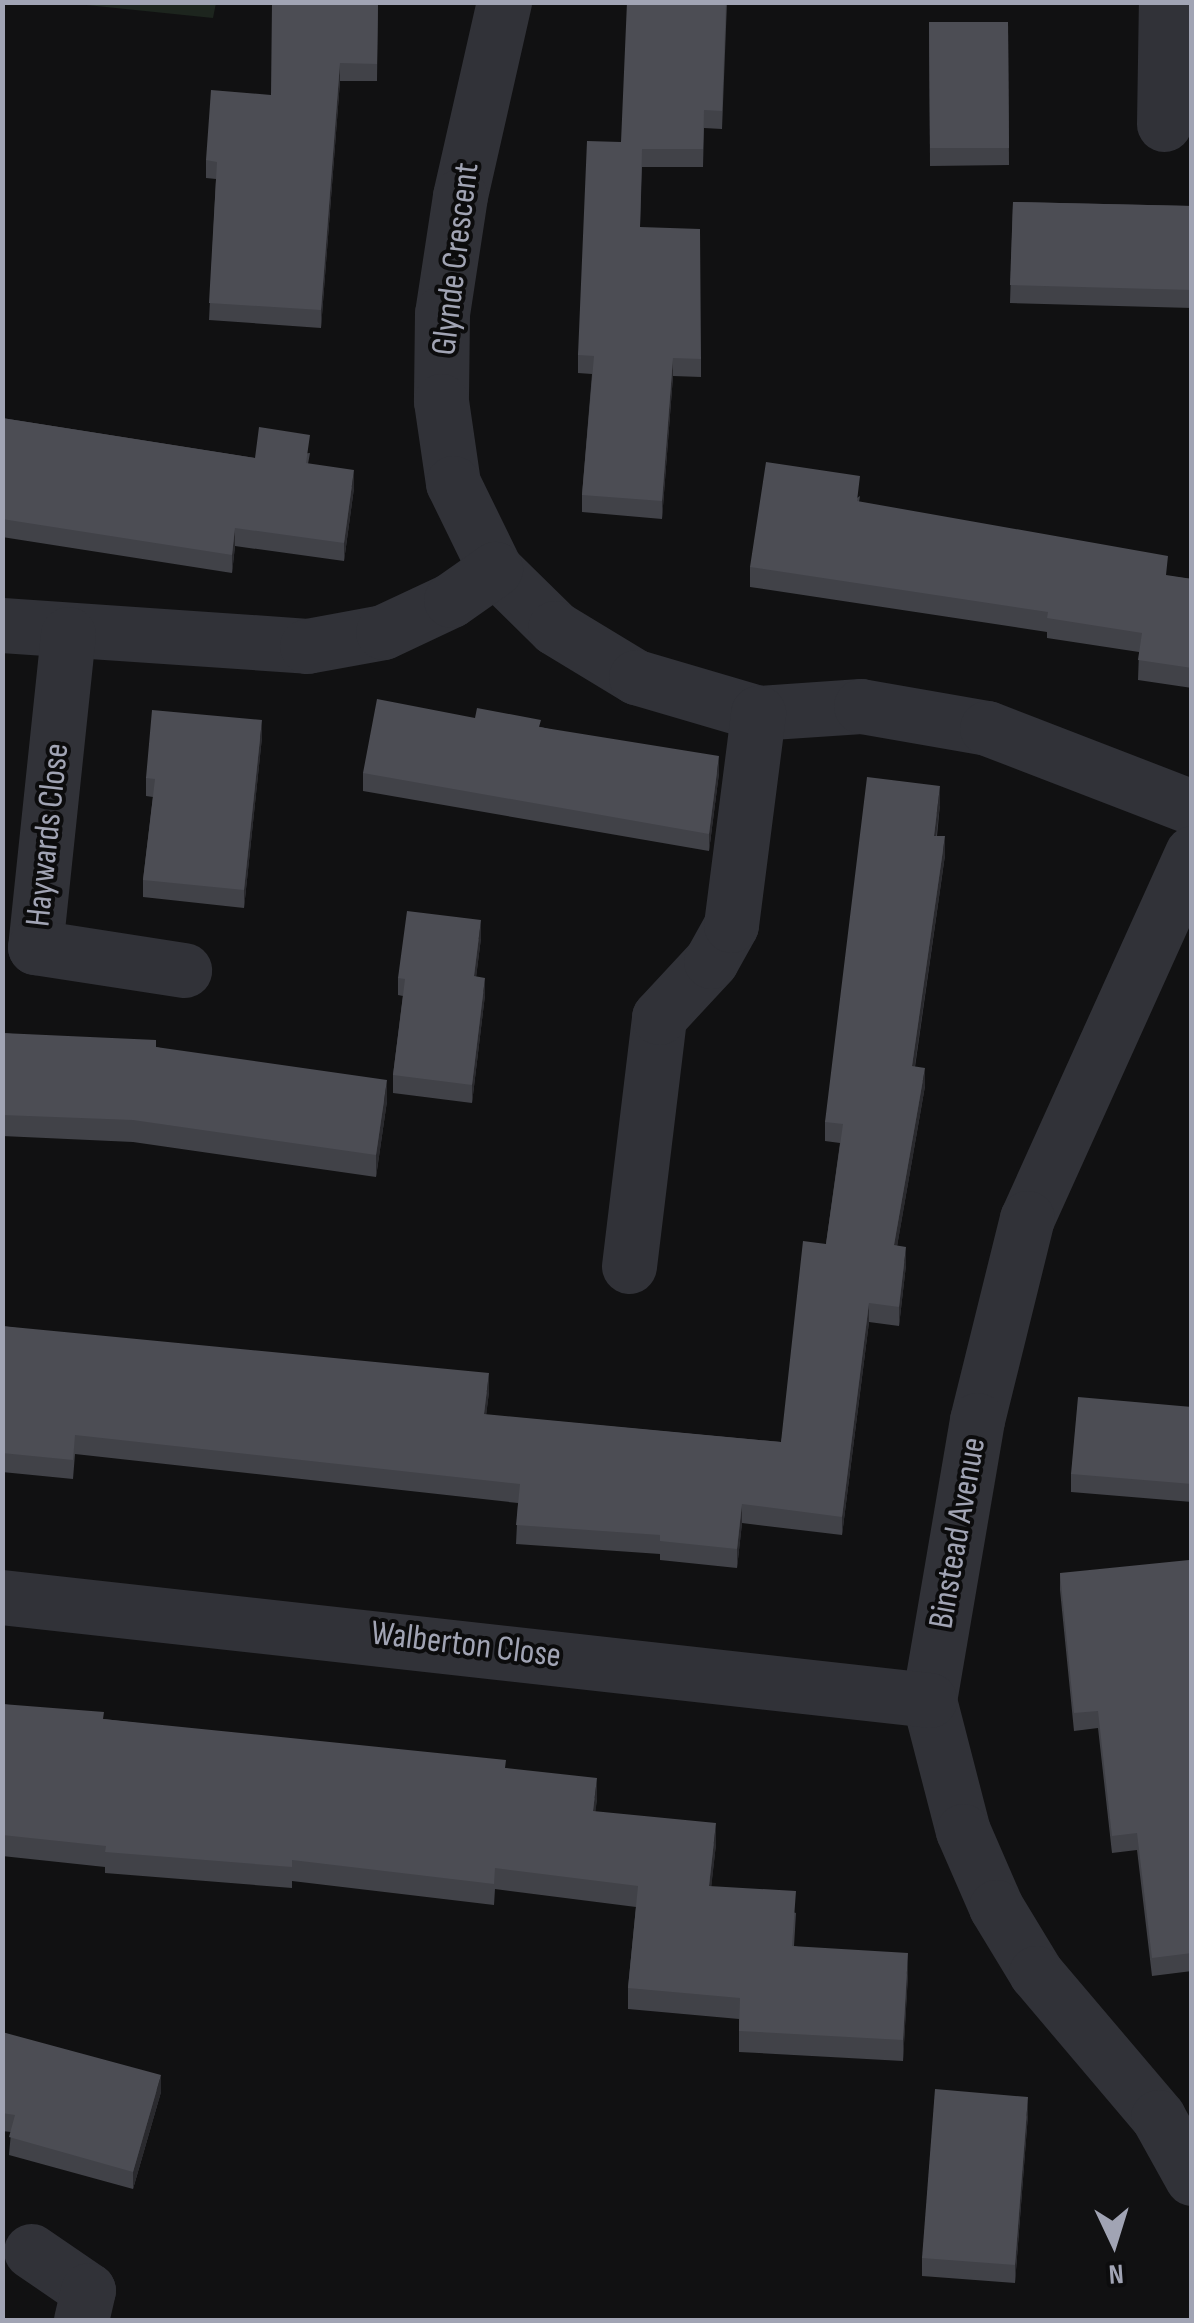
<!DOCTYPE html>
<html>
<head>
<meta charset="utf-8">
<style>
	body { margin:0 }
	#map { position:relative; width:1194px; height:2323px; overflow:hidden; background:#111112; font-family:"Sofia Sans Condensed",sans-serif }
	div>[style] { position:absolute }
	[style*='--x'] { left:calc(var(--x)*1px); top:calc(var(--y)*1px); width:calc(var(--w)*1px); rotate:calc(var(--a)*1deg) }
	.green>* { inset:0; background:#1d251e }
	.minor>* { height:55px; margin:-27.5px; padding:0 27.5px; transform-origin:27.5px; border-radius:27.5px; background:#313238 }
	.wall>* { inset:0; background:#414248 }
	.shaded-wall>* { inset:0; background:#2a2a2e }
	.building>* { inset:0; background:#4c4d54 }
	span { translate:-50% -50%; white-space:nowrap; text-align:center; line-height:1.15; -webkit-text-stroke:8px #0c0c0d; paint-order:stroke }
	.street-label { font-size:35px; color:#a1a4b4 }
	.frame { position:absolute; inset:0; border:5px solid #a1a4b4; pointer-events:none }
	.north { position:absolute; left:1064px; top:2193px; width:100px; height:100px; -webkit-text-stroke:8px #0c0c0d; paint-order:stroke; rotate:176deg; font-size:28px; font-weight:700; line-height:40px; text-align:center; color:#a1a4b4 }
	.north::after { content:''; display:block; margin:auto; width:35px; height:45px; background:#a1a4b4; clip-path:polygon(50% 0,100% 100%,50% 72%,0 100%) }
</style>
</head>
<body>
<div id="map">
	<div class="green">
		<div style="clip-path:polygon(67px 3px,216px 2px,216px 3px,213px 18px)"></div>
	</div>
	<div class="minor">
		<div style="--x:504;--y:2;--w:199;--a:102.8"></div>
		<div style="--x:460;--y:196;--w:118;--a:98.7"></div>
		<div style="--x:442;--y:313;--w:88;--a:90.7"></div>
		<div style="--x:441;--y:401;--w:83;--a:81.7"></div>
		<div style="--x:453;--y:483;--w:96;--a:64"></div>
		<div style="--x:495;--y:569;--w:84;--a:44.5"></div>
		<div style="--x:555;--y:628;--w:95;--a:31.2"></div>
		<div style="--x:636;--y:677;--w:127;--a:16.4"></div>
		<div style="--x:758;--y:713;--w:103;--a:-3.9"></div>
		<div style="--x:861;--y:706;--w:128;--a:9.9"></div>
		<div style="--x:987;--y:728;--w:220;--a:21.1"></div>
		<div style="--x:1164;--y:124;--w:122;--a:-89.1"></div>
		<div style="--x:2;--y:625;--w:306;--a:3.9"></div>
		<div style="--x:307;--y:646;--w:77;--a:-10.4"></div>
		<div style="--x:383;--y:632;--w:75;--a:-25.2"></div>
		<div style="--x:451;--y:600;--w:54;--a:-35.2"></div>
		<div style="--x:68;--y:634;--w:315;--a:96"></div>
		<div style="--x:35;--y:947;--w:151;--a:8.8"></div>
		<div style="--x:1192;--y:853;--w:401;--a:114.3"></div>
		<div style="--x:1027;--y:1218;--w:208;--a:103.9"></div>
		<div style="--x:977;--y:1420;--w:284;--a:99.7"></div>
		<div style="--x:929;--y:1700;--w:135;--a:75.5"></div>
		<div style="--x:963;--y:1831;--w:83;--a:66.5"></div>
		<div style="--x:996;--y:1907;--w:77;--a:58.8"></div>
		<div style="--x:1036;--y:1973;--w:189;--a:49.7"></div>
		<div style="--x:1158;--y:2117;--w:70;--a:60.9"></div>
		<div style="--x:629;--y:1266;--w:251;--a:-83.1"></div>
		<div style="--x:659;--y:1017;--w:76;--a:-47.1"></div>
		<div style="--x:711;--y:961;--w:41;--a:-60.9"></div>
		<div style="--x:731;--y:925;--w:214;--a:-82.7"></div>
		<div style="--x:2;--y:1597;--w:933;--a:6.34"></div>
		<div style="--x:31;--y:2251;--w:69;--a:34.4"></div>
		<div style="--x:88;--y:2290;--w:31;--a:103"></div>
	</div>
	<div class="wall">
		<div style="clip-path:polygon(378px 2px,377px 81px,340px 81px,321px 328px,209px 320px,216px 179px,206px 178px,206px 160px,271px 95px)"></div>
		<div style="clip-path:polygon(727px 2px,722px 129px,704px 128px,703px 167px,642px 167px,640px 227px,701px 359px,701px 377px,673px 376px,662px 519px,582px 512px,582px 495px,592px 374px,578px 373px,578px 355px,621px 142px)"></div>
		<div style="clip-path:polygon(929px 22px,1008px 22px,1009px 165px,930px 166px)"></div>
		<div style="clip-path:polygon(1013px 202px,1192px 206px,1192px 308px,1010px 303px)"></div>
		<div style="clip-path:polygon(2px 418px,255px 458px,310px 453px,308px 464px,354px 488px,344px 561px,235px 546px,232px 573px,2px 537px)"></div>
		<div style="clip-path:polygon(860px 496px,859px 502px,1168px 576px,1192px 579px,1192px 688px,1138px 680px,1139px 652px,1047px 638px,1047px 632px,750px 587px,750px 567px)"></div>
		<div style="clip-path:polygon(475px 718px,541px 727px,719px 773px,709px 851px,363px 791px,363px 773px)"></div>
		<div style="clip-path:polygon(262px 737px,244px 908px,143px 897px,143px 880px,153px 797px,146px 796px,146px 778px)"></div>
		<div style="clip-path:polygon(940px 804px,937px 836px,945px 855px,915px 1067px,925px 1086px,897px 1246px,906px 1265px,899px 1326px,869px 1322px,842px 1535px,742px 1523px,737px 1568px,660px 1560px,660px 1554px,516px 1544px,518px 1503px,75px 1454px,73px 1479px,2px 1472px,2px 1326px,489px 1392px,486px 1415px,781px 1442px,826px 1244px,840px 1143px,825px 1141px,825px 1122px)"></div>
		<div style="clip-path:polygon(481px 938px,476px 977px,485px 995px,472px 1103px,393px 1093px,393px 1075px,403px 996px,398px 995px,398px 978px)"></div>
		<div style="clip-path:polygon(2px 1033px,156px 1047px,387px 1101px,376px 1177px,133px 1142px,2px 1136px)"></div>
		<div style="clip-path:polygon(1192px 1407px,1192px 1502px,1071px 1492px,1071px 1474px)"></div>
		<div style="clip-path:polygon(1060px 1573px,1192px 1580px,1192px 1971px,1152px 1976px,1137px 1850px,1112px 1853px,1098px 1728px,1074px 1731px,1060px 1590px)"></div>
		<div style="clip-path:polygon(2px 1704px,104px 1719px,506px 1768px,597px 1799px,595px 1812px,716px 1844px,711px 1887px,796px 1913px,794px 1946px,908px 1974px,903px 2061px,739px 2052px,739px 2019px,628px 2009px,628px 1988px,636px 1907px,495px 1889px,494px 1905px,292px 1881px,292px 1888px,105px 1873px,105px 1867px,2px 1856px)"></div>
		<div style="clip-path:polygon(2px 2032px,161px 2092px,133px 2189px,9px 2155px,11px 2132px,2px 2131px)"></div>
		<div style="clip-path:polygon(1028px 2114px,1015px 2283px,922px 2276px,922px 2258px)"></div>
	</div>
	<div class="shaded-wall">
		<div style="clip-path:polygon(340px 63px,340px 81px,321px 328px,321px 310px)"></div>
		<div style="clip-path:polygon(673px 358px,673px 376px,662px 519px,662px 501px)"></div>
		<div style="clip-path:polygon(354px 470px,354px 488px,344px 561px,344px 543px)"></div>
		<div style="clip-path:polygon(235px 528px,235px 546px,232px 573px,232px 555px)"></div>
		<div style="clip-path:polygon(262px 720px,262px 737px,244px 908px,244px 890px)"></div>
		<div style="clip-path:polygon(719px 756px,719px 773px,709px 851px,709px 834px)"></div>
		<div style="clip-path:polygon(940px 786px,940px 804px,934px 854px,934px 836px)"></div>
		<div style="clip-path:polygon(945px 836px,945px 855px,912px 1085px,912px 1066px)"></div>
		<div style="clip-path:polygon(481px 920px,481px 938px,474px 994px,474px 976px)"></div>
		<div style="clip-path:polygon(485px 978px,485px 995px,472px 1103px,472px 1085px)"></div>
		<div style="clip-path:polygon(925px 1068px,925px 1086px,894px 1264px,894px 1245px)"></div>
		<div style="clip-path:polygon(387px 1080px,387px 1101px,376px 1177px,376px 1155px)"></div>
		<div style="clip-path:polygon(906px 1247px,906px 1265px,899px 1326px,899px 1307px)"></div>
		<div style="clip-path:polygon(869px 1303px,869px 1322px,842px 1535px,842px 1517px)"></div>
		<div style="clip-path:polygon(489px 1373px,489px 1392px,484px 1433px,484px 1414px)"></div>
		<div style="clip-path:polygon(742px 1504px,742px 1523px,737px 1568px,737px 1549px)"></div>
		<div style="clip-path:polygon(597px 1778px,597px 1799px,593px 1833px,593px 1811px)"></div>
		<div style="clip-path:polygon(716px 1823px,716px 1844px,709px 1908px,709px 1886px)"></div>
		<div style="clip-path:polygon(908px 1953px,908px 1974px,903px 2061px,903px 2040px)"></div>
		<div style="clip-path:polygon(161px 2075px,161px 2092px,133px 2189px,133px 2172px)"></div>
		<div style="clip-path:polygon(1028px 2097px,1028px 2114px,1015px 2283px,1015px 2265px)"></div>
	</div>
	<div class="building">
		<div style="clip-path:polygon(272px 2px,378px 2px,377px 64px,340px 63px,321px 310px,209px 303px,217px 162px,206px 160px,211px 90px,271px 95px)"></div>
		<div style="clip-path:polygon(627px 2px,726px 2px,722px 111px,704px 110px,703px 149px,642px 149px,640px 227px,700px 229px,701px 359px,673px 358px,662px 501px,582px 495px,594px 356px,578px 355px,587px 141px,621px 142px)"></div>
		<div style="clip-path:polygon(929px 22px,1008px 22px,1009px 148px,930px 148px)"></div>
		<div style="clip-path:polygon(1013px 202px,1192px 206px,1192px 290px,1010px 285px)"></div>
		<div style="clip-path:polygon(2px 418px,255px 458px,259px 427px,310px 435px,306px 463px,354px 470px,344px 543px,235px 528px,232px 555px,2px 519px)"></div>
		<div style="clip-path:polygon(766px 462px,860px 476px,857px 501px,1168px 556px,1166px 575px,1192px 579px,1192px 668px,1138px 660px,1142px 633px,1047px 618px,1048px 612px,750px 567px)"></div>
		<div style="clip-path:polygon(377px 699px,475px 718px,477px 708px,541px 720px,539px 727px,719px 756px,709px 834px,363px 773px)"></div>
		<div style="clip-path:polygon(152px 710px,262px 720px,244px 890px,143px 880px,155px 779px,146px 778px)"></div>
		<div style="clip-path:polygon(867px 777px,940px 786px,934px 836px,945px 836px,912px 1066px,925px 1068px,894px 1245px,906px 1247px,899px 1307px,869px 1303px,842px 1517px,742px 1504px,737px 1549px,660px 1541px,660px 1535px,516px 1525px,520px 1484px,75px 1435px,73px 1460px,2px 1453px,2px 1326px,489px 1373px,484px 1414px,781px 1442px,803px 1241px,826px 1244px,843px 1124px,825px 1122px)"></div>
		<div style="clip-path:polygon(407px 911px,481px 920px,474px 976px,485px 978px,472px 1085px,393px 1075px,405px 979px,398px 978px)"></div>
		<div style="clip-path:polygon(2px 1033px,156px 1040px,156px 1047px,387px 1080px,376px 1155px,133px 1120px,2px 1115px)"></div>
		<div style="clip-path:polygon(1078px 1397px,1192px 1407px,1192px 1484px,1071px 1474px)"></div>
		<div style="clip-path:polygon(1189px 1560px,1192px 1580px,1192px 1953px,1152px 1958px,1137px 1833px,1112px 1836px,1098px 1711px,1074px 1713px,1060px 1573px)"></div>
		<div style="clip-path:polygon(2px 1704px,104px 1712px,103px 1719px,506px 1760px,505px 1768px,597px 1778px,593px 1811px,716px 1823px,709px 1886px,796px 1891px,792px 1946px,908px 1953px,903px 2040px,739px 2031px,740px 1998px,628px 1988px,638px 1886px,495px 1868px,494px 1884px,292px 1860px,292px 1867px,105px 1852px,106px 1846px,2px 1835px)"></div>
		<div style="clip-path:polygon(2px 2032px,161px 2075px,133px 2172px,9px 2137px,15px 2115px,2px 2113px)"></div>
		<div style="clip-path:polygon(935px 2089px,1028px 2097px,1015px 2265px,922px 2258px)"></div>
	</div>
	<div class="street-label">
		<span style="left:456px;top:259px;rotate:-83deg">Glynde Crescent</span>
		<span style="left:48px;top:835px;rotate:-84deg">Haywards Close</span>
		<span style="left:958px;top:1533px;rotate:-80deg">Binstead Avenue</span>
		<span style="left:466px;top:1645px;rotate:7deg">Walberton Close</span>
	</div>
	<div class="frame"></div>
	<div class="north">N</div>
</div>
</body>
</html>
